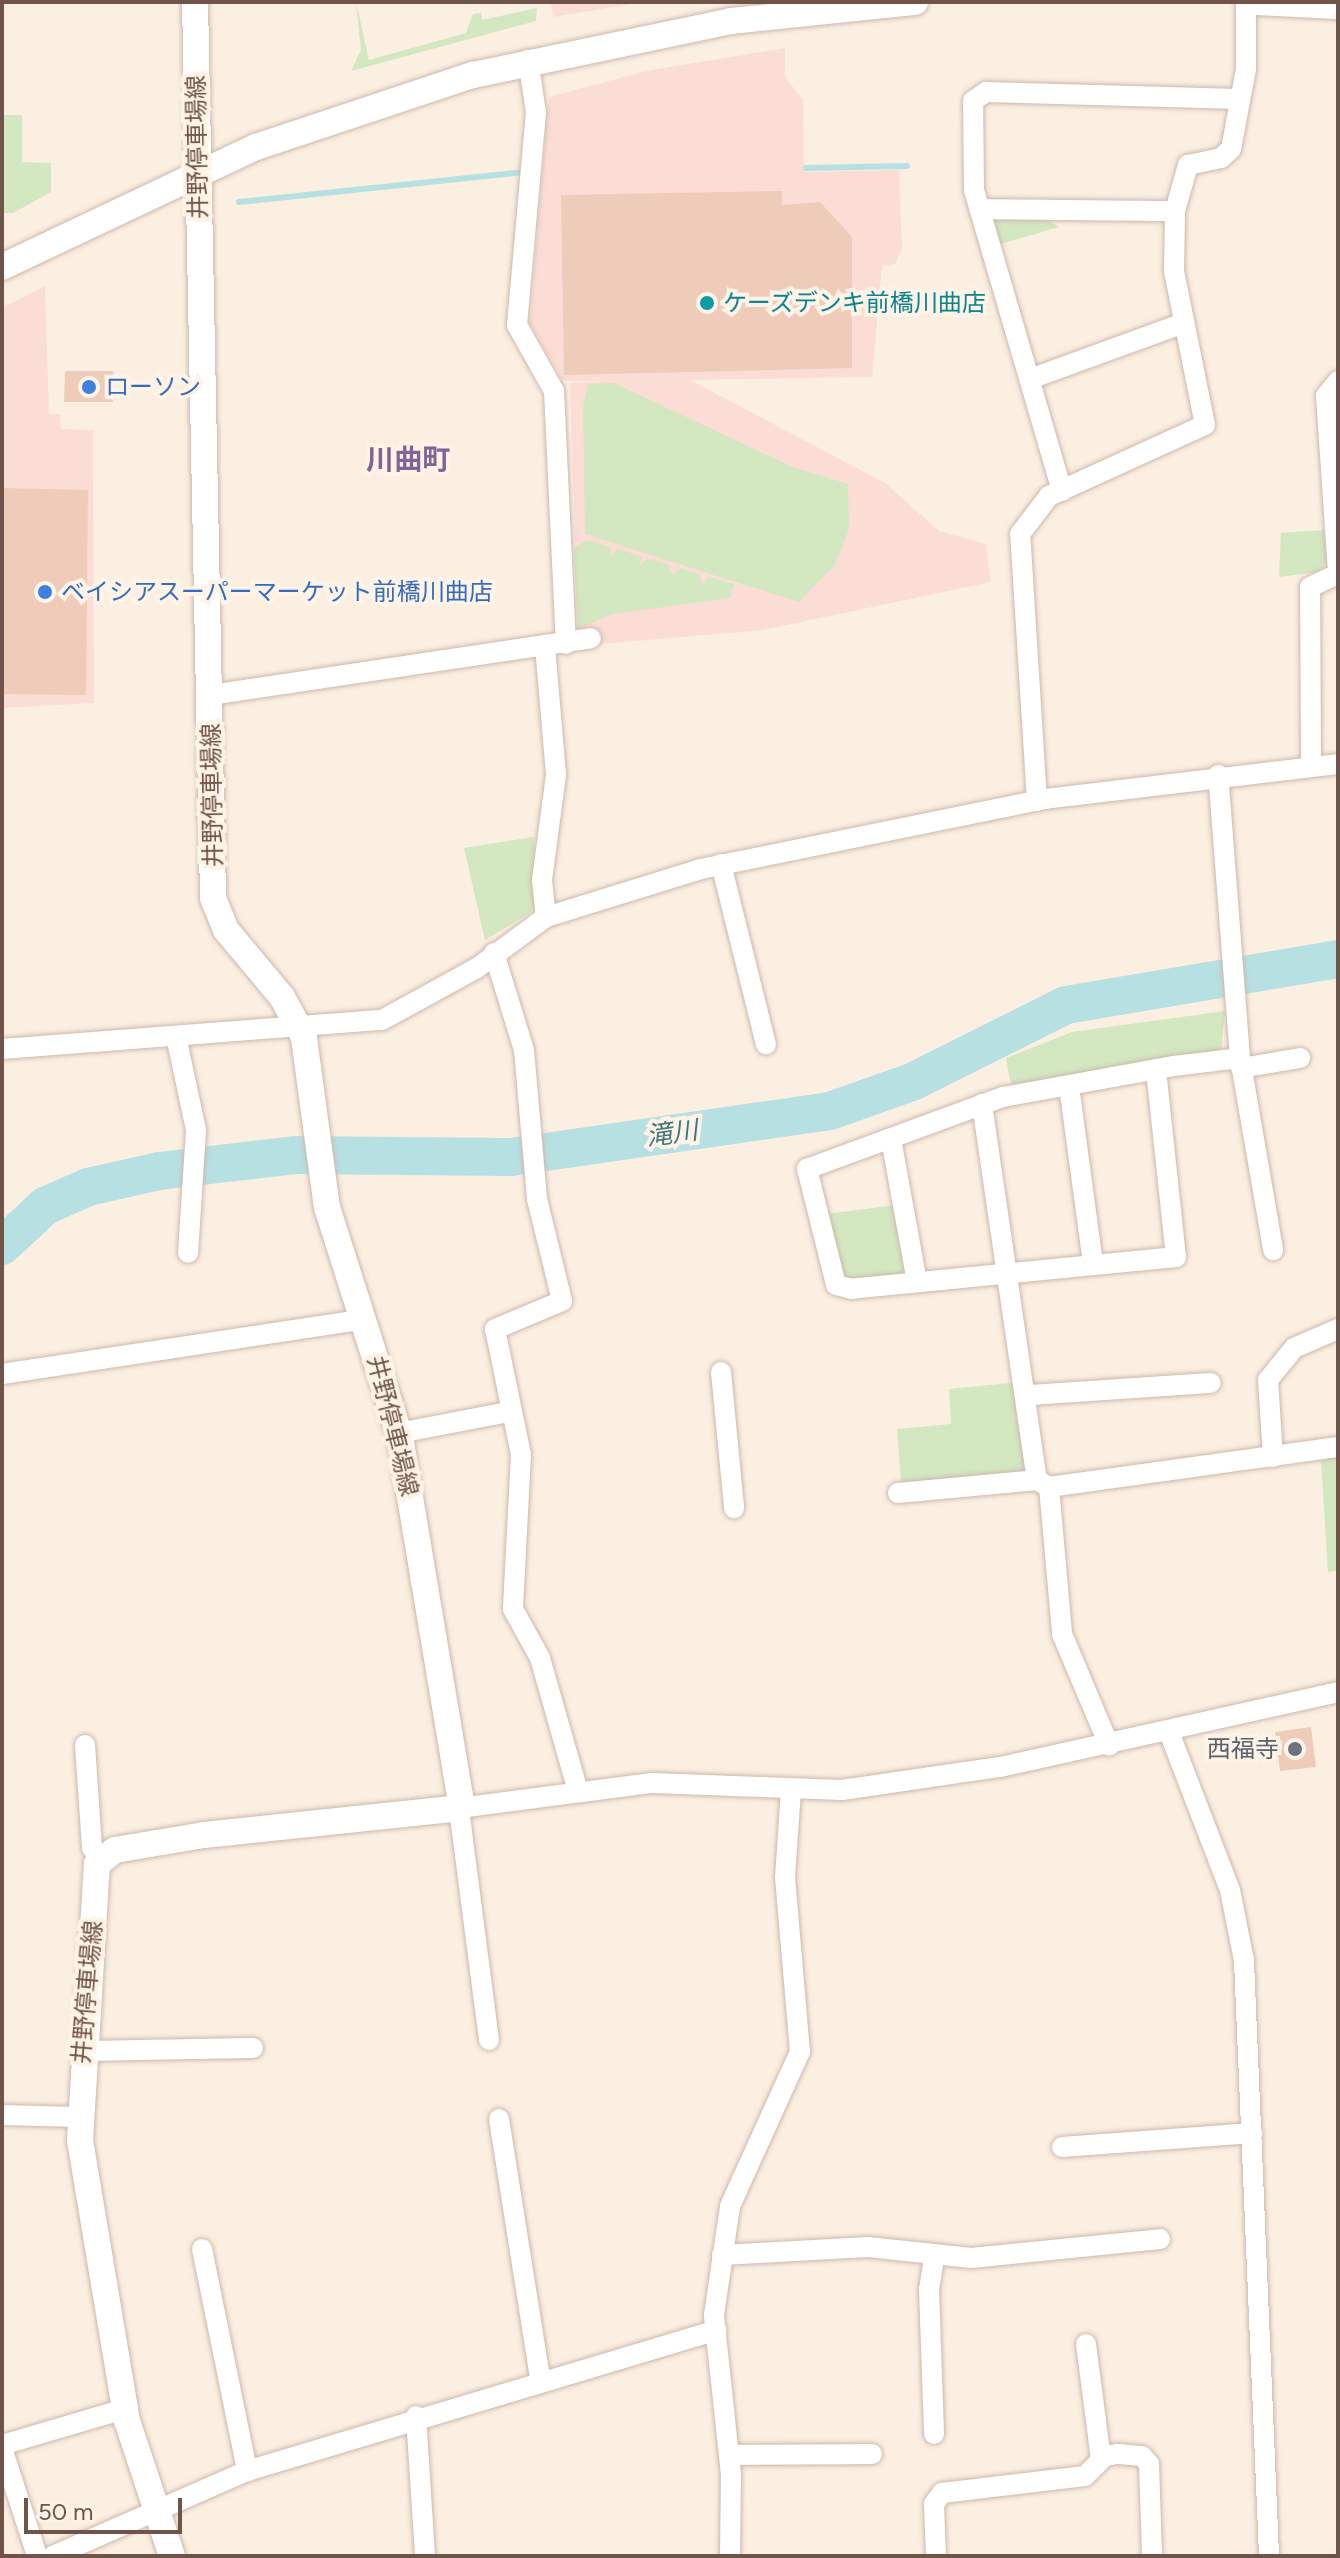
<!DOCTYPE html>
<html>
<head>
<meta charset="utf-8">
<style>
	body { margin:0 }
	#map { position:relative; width:1340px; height:2558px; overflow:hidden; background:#fbefe1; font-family:Figtree,"Noto Sans JP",sans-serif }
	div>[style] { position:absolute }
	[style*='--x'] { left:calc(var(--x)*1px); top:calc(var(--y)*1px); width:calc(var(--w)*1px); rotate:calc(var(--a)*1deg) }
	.commercial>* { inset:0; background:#fbddd5 }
	.green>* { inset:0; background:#d3e7c1 }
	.stream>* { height:6px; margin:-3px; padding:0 3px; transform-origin:3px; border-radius:3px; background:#b7e0e3 }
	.river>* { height:38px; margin:-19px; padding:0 19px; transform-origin:19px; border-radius:19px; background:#b7e0e3 }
	.building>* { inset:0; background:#efcbba }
	.roads { filter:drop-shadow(0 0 2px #cdb8ac) drop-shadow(0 0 2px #cdb8ac) }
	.street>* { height:20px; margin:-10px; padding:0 10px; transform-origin:10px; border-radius:10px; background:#fff }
	.secondary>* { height:26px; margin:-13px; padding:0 13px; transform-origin:13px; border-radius:13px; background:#fff }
	.dots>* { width:22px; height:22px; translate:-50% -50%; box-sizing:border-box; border:4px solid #fef3e7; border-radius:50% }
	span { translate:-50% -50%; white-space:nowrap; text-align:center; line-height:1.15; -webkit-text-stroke:8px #fef3e7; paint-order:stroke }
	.street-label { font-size:24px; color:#705449 }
	.culture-label { font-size:24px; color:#0d838f }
	.left { translate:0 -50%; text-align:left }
	.shop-label { font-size:24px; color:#366cbe }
	.worship-label { font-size:24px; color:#5b616d }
	.right { translate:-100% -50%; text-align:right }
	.water-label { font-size:26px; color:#42777c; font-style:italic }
	.quarter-label { font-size:28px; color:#806594; font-weight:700 }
	.frame { position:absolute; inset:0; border:4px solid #705449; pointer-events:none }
	.scale { position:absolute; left:24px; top:2498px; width:158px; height:36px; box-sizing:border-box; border:4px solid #705449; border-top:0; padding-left:10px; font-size:24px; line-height:28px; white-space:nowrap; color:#705449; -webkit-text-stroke:6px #fef3e7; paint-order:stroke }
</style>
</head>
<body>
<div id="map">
	<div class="commercial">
		<div style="clip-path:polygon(551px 2px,643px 2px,553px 17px)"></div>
		<div style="clip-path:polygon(785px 48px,785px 77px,803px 100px,804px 172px,899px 170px,902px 249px,895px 264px,882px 266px,872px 377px,690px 380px,885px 483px,939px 531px,986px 544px,991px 582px,763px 630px,578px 646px,570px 383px,606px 381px,563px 381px,530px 323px,549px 97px,646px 71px)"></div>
		<div style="clip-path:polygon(45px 286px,49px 414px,60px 414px,61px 429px,93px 430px,94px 703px,2px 708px,2px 308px)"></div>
	</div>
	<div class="green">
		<div style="clip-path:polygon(356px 2px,369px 60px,466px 33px,473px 14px,481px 13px,482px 20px,537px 8px,536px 21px,351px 71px,361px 50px)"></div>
		<div style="clip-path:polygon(2px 115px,22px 115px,22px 162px,51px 163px,51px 192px,13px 213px,2px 213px)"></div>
		<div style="clip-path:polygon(995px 215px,1043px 217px,1059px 227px,994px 246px,989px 223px)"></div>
		<div style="clip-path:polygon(614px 383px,793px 467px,848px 484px,849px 529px,834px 566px,799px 602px,585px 534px,583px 406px,588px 384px)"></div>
		<div style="clip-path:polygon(1324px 530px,1327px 562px,1318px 572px,1279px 577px,1281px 533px)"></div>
		<div style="clip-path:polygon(586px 540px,611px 547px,611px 557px,617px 549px,641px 556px,640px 565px,647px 559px,667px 564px,673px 575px,681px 568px,699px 574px,702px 584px,709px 577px,734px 584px,730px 598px,612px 614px,578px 629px,574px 549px)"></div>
		<div style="clip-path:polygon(534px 837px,535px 904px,530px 913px,485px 940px,464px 848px)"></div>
		<div style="clip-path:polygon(1225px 1011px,1221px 1052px,1011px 1085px,1006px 1058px,1072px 1032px)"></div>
		<div style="clip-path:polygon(896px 1205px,907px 1274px,850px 1283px,839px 1274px,826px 1214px)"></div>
		<div style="clip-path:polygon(1020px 1382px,1030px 1471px,901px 1483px,897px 1429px,951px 1424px,949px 1389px)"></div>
		<div style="clip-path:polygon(1338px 1457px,1338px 1571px,1328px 1572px,1321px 1460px)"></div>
	</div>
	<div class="stream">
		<div style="--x:806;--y:168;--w:101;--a:-1.1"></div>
		<div style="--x:239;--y:202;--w:286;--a:-6"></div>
	</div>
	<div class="river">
		<div style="--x:2;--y:1246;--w:59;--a:-42.9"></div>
		<div style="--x:45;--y:1206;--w:47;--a:-23.8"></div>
		<div style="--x:88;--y:1187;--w:73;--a:-12.7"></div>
		<div style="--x:159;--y:1171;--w:137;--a:-6.7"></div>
		<div style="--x:295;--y:1155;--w:216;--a:0.5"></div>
		<div style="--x:511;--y:1157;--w:322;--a:-8.2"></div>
		<div style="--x:830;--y:1111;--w:87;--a:-19.5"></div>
		<div style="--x:912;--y:1082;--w:172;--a:-26.6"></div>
		<div style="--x:1066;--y:1005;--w:276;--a:-9.6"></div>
	</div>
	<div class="building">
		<div style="clip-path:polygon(782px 191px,782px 205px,820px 202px,852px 237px,852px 368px,564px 375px,561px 195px)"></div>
		<div style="clip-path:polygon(65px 371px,113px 371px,113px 402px,64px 402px)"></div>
		<div style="clip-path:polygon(2px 488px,88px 490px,86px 695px,2px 694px)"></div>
		<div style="clip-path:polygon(1311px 1727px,1316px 1767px,1280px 1771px,1275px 1732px)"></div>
	</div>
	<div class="roads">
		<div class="street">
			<div style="--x:528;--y:60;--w:53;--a:81.3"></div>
			<div style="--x:536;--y:112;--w:214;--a:95.1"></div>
			<div style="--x:517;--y:325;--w:76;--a:60.7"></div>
			<div style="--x:554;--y:391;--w:253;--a:87.3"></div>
			<div style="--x:979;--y:209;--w:196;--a:0.6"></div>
			<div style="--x:1030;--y:379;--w:164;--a:-20"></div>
			<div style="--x:1338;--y:381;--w:19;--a:129"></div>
			<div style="--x:1326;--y:396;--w:176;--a:86.1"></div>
			<div style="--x:1062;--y:491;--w:314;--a:-106.3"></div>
			<div style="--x:974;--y:190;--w:89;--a:-90.6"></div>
			<div style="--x:973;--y:101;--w:16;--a:-35"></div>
			<div style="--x:986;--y:92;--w:252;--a:1.6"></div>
			<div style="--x:545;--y:646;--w:129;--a:85.1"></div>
			<div style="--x:556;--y:775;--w:106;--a:97.6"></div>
			<div style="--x:542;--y:880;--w:37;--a:84"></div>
			<div style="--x:211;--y:695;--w:384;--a:-8.5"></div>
			<div style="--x:1311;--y:766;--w:179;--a:-90.3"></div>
			<div style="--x:1310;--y:587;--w:31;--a:-25"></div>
			<div style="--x:1037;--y:801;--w:268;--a:-93.6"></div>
			<div style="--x:1020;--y:534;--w:48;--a:-52.7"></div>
			<div style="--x:1049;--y:496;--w:171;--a:-24.5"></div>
			<div style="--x:1205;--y:425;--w:157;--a:-101.4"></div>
			<div style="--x:1174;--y:271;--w:60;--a:-89"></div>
			<div style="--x:1175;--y:211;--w:48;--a:-74.2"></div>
			<div style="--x:1188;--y:165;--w:34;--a:-12"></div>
			<div style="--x:1221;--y:158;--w:13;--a:-42"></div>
			<div style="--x:1231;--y:149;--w:81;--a:-79.4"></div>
			<div style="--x:1246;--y:69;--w:67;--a:-90"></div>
			<div style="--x:721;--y:864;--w:186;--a:76"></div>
			<div style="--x:494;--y:953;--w:102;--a:72.8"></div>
			<div style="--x:524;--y:1050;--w:150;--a:85"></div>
			<div style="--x:537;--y:1199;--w:105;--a:76.2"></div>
			<div style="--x:562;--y:1301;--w:73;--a:157.3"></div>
			<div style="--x:495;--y:1329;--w:129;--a:78.3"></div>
			<div style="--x:521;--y:1455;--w:154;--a:93"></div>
			<div style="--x:513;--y:1609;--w:56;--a:61.1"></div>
			<div style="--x:540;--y:1658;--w:138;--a:74.1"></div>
			<div style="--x:176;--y:1036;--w:96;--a:78"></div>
			<div style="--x:196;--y:1130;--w:123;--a:93.7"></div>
			<div style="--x:2;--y:1049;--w:381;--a:-4.4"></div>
			<div style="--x:382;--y:1020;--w:108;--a:-28.7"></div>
			<div style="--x:477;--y:968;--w:86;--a:-36.5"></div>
			<div style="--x:546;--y:917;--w:162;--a:-17.2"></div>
			<div style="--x:701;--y:869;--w:351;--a:-11.5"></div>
			<div style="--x:1045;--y:799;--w:295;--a:-6.8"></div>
			<div style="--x:1240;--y:1058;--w:195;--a:80.2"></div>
			<div style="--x:1241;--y:1068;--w:60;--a:-9.6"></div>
			<div style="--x:1156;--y:1070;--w:188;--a:83.9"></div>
			<div style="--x:1176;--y:1257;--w:326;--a:174.4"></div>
			<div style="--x:852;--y:1289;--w:16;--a:-166"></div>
			<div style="--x:836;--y:1285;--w:120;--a:-104"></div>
			<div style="--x:807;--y:1169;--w:209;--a:-20.2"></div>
			<div style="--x:1003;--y:1097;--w:174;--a:-10.3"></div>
			<div style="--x:1174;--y:1066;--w:66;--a:-6.9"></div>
			<div style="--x:1240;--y:1058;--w:284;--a:-94.4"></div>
			<div style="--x:1069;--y:1086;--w:180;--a:82.3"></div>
			<div style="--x:982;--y:1104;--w:380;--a:81.7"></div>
			<div style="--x:891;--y:1139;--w:145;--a:79.7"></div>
			<div style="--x:721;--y:1372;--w:137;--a:84.5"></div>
			<div style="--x:2;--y:1374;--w:366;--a:-8.6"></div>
			<div style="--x:1029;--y:1395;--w:182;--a:-3.8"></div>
			<div style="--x:399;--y:1433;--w:111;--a:-10.9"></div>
			<div style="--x:1273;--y:1457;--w:77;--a:-93.7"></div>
			<div style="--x:1268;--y:1380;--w:41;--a:-50.9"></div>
			<div style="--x:1294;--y:1348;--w:48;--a:-23.4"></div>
			<div style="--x:1049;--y:1487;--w:292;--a:-7.9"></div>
			<div style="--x:898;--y:1493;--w:140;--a:-5.3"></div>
			<div style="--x:1037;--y:1480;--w:14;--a:30"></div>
			<div style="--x:1049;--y:1487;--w:148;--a:84.9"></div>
			<div style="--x:1062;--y:1634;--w:121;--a:67.1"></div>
			<div style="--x:1169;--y:1732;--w:169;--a:68.9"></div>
			<div style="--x:1230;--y:1890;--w:72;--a:78.8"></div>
			<div style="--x:1244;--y:1961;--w:596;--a:87.59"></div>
			<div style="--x:85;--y:1745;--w:103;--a:86.1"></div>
			<div style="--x:92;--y:1848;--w:13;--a:51"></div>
			<div style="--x:489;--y:2040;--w:234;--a:-97.4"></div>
			<div style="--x:459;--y:1808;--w:195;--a:-7.4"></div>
			<div style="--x:652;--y:1783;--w:190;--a:2.1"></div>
			<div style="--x:842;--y:1790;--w:160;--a:-8.3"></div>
			<div style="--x:1000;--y:1767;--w:346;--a:-12.5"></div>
			<div style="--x:82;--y:2051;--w:171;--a:-1"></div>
			<div style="--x:2;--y:2115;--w:76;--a:1.5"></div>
			<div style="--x:499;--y:2119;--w:262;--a:81"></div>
			<div style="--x:1062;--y:2147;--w:191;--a:-4.2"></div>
			<div style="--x:202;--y:2249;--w:227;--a:78.5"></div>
			<div style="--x:722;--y:2255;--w:146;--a:-3.1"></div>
			<div style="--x:868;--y:2247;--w:104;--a:6.1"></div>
			<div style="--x:971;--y:2258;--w:190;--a:-5.7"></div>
			<div style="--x:934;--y:2258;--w:31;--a:99"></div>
			<div style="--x:929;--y:2289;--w:145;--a:88"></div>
			<div style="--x:1086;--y:2344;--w:116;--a:82.6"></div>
			<div style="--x:416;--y:2416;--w:140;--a:86.3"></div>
			<div style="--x:2;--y:2445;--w:127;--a:-16.4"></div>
			<div style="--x:2;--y:2448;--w:114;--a:72"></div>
			<div style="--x:729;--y:2455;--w:143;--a:-0.4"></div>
			<div style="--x:53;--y:2556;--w:212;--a:-23.7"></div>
			<div style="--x:247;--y:2471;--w:490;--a:-16.7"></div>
			<div style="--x:730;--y:2556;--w:81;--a:-89.3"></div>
			<div style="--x:731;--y:2475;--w:161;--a:-96.1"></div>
			<div style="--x:714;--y:2315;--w:110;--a:-81.6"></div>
			<div style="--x:730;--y:2206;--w:169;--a:-65.6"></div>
			<div style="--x:800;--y:2052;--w:175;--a:-94.9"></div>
			<div style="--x:785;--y:1878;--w:87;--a:-86.1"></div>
			<div style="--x:936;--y:2556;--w:52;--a:-92.2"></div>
			<div style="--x:934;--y:2504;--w:14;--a:-54"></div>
			<div style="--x:942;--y:2493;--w:144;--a:-6.8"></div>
			<div style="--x:1085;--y:2476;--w:28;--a:-45"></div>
			<div style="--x:1105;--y:2456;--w:13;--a:-9"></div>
			<div style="--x:1118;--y:2454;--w:24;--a:5"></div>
			<div style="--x:1142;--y:2456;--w:11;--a:49"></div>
			<div style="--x:1149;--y:2464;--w:92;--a:88.1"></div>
		</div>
		<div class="secondary">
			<div style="--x:1255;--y:2;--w:83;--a:2.8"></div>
			<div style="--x:2;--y:267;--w:281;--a:-25.3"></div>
			<div style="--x:256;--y:147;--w:229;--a:-18.4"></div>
			<div style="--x:473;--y:75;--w:264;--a:-11.8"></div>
			<div style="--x:731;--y:21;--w:185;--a:-5.9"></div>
			<div style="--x:172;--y:2556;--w:142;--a:-108.4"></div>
			<div style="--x:127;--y:2421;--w:284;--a:-99.5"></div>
			<div style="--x:80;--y:2141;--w:278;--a:-86.5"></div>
			<div style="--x:97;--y:1864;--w:23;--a:-38"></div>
			<div style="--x:115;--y:1850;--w:90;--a:-9.6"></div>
			<div style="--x:204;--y:1835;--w:256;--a:-6"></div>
			<div style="--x:459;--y:1808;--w:12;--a:-85"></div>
			<div style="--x:460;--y:1796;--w:368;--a:-99.5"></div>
			<div style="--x:399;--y:1433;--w:236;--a:-107.7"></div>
			<div style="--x:327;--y:1208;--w:173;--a:-97.7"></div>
			<div style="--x:304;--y:1037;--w:46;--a:-118.8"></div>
			<div style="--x:282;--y:997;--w:87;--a:-129.9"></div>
			<div style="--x:226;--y:930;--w:35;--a:-112"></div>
			<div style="--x:213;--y:897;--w:895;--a:-91.15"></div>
		</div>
	</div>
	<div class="dots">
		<div style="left:707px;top:303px;background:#0f9aa8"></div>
		<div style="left:89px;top:387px;background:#3f7fe0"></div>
		<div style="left:45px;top:592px;background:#3f7fe0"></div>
		<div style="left:1295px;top:1749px;background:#6b7280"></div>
	</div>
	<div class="street-label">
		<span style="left:197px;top:147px;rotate:-91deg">井野停車場線</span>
		<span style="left:212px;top:795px;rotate:-91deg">井野停車場線</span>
		<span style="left:393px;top:1426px;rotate:76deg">井野停車場線</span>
		<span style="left:87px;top:1992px;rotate:-85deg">井野停車場線</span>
	</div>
	<div class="culture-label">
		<span class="left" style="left:723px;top:303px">ケーズデンキ前橋川曲店</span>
	</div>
	<div class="shop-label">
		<span class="left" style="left:105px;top:387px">ローソン</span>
		<span class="left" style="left:61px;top:592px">ベイシアスーパーマーケット前橋川曲店</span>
	</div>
	<div class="worship-label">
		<span class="right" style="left:1279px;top:1749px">西福寺</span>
	</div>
	<div class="water-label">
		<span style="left:672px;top:1134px;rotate:-8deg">滝川</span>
	</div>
	<div class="quarter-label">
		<span style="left:408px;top:459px">川曲町</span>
	</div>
	<div class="frame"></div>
	<div class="scale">50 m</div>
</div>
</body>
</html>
